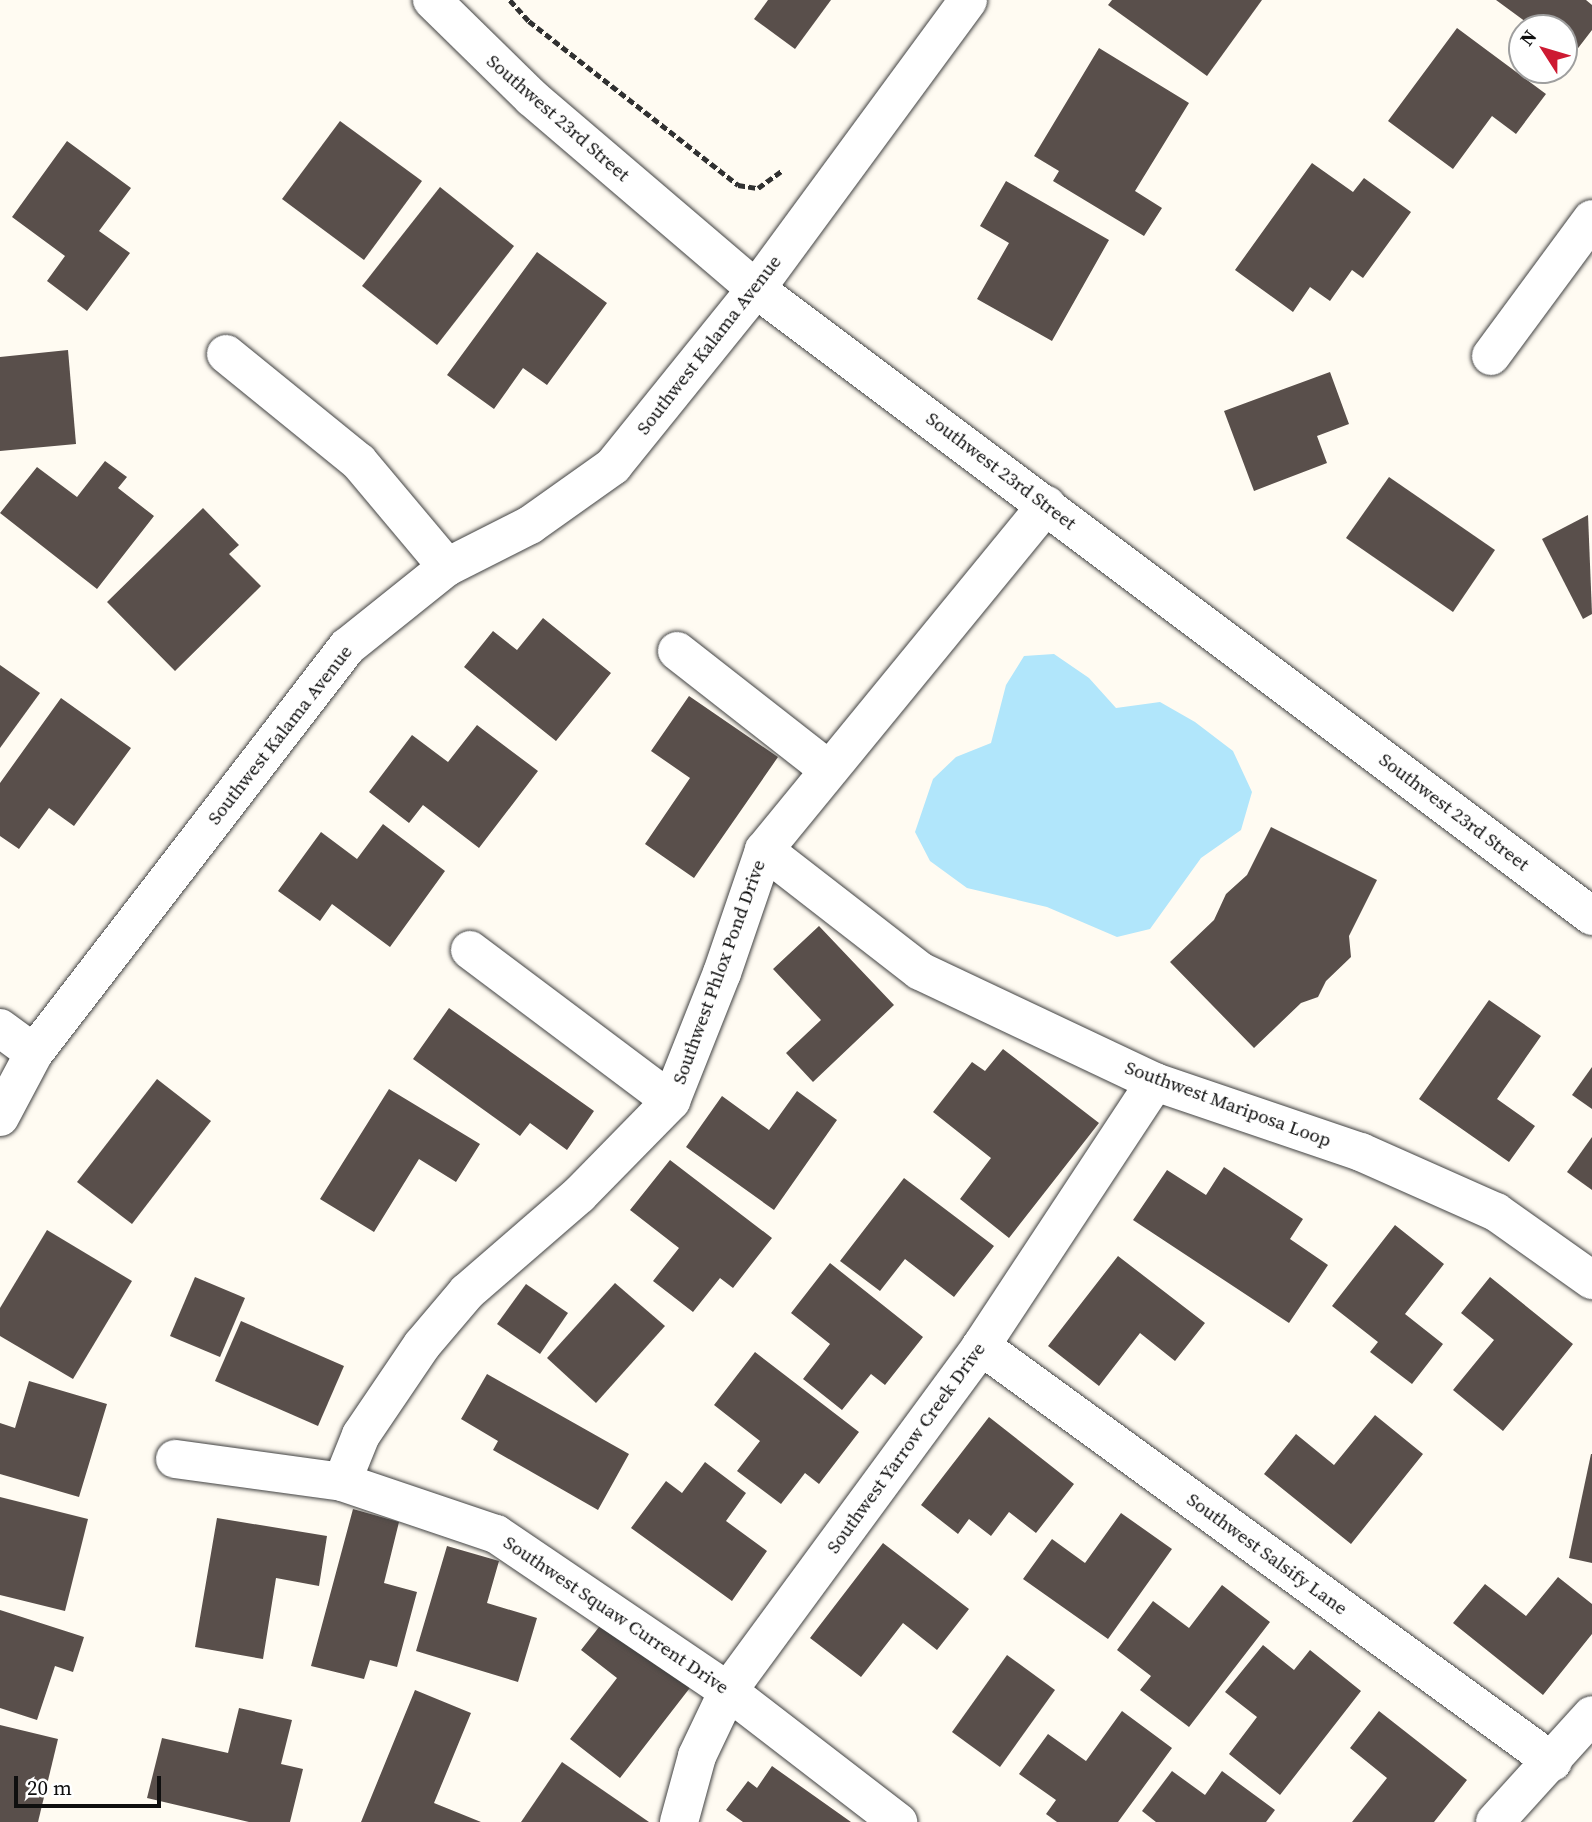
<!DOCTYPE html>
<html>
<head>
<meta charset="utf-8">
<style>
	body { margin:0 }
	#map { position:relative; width:1592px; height:1822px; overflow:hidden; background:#fffbf2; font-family:"Source Serif 4",serif }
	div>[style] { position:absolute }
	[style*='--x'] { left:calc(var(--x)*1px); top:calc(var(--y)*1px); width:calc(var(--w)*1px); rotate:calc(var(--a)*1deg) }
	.water>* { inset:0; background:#b1e6fb }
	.building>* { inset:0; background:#594f4b }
	.path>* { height:4.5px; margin-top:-2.25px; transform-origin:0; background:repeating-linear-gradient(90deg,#313131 0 7px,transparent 0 10.5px) }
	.roads { filter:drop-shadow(0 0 2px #424242) drop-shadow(0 0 2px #424242) }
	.minor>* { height:38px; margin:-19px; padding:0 19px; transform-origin:19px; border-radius:19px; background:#fff }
	.tertiary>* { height:38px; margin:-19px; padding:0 19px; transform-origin:19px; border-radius:19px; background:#fff }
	span { translate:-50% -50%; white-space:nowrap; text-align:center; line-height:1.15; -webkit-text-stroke:7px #fff; paint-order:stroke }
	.street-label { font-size:19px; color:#0f0f0f }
	.north { position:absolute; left:1508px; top:14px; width:70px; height:70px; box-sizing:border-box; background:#fff; border:2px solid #9f9f9f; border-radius:50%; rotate:307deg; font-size:19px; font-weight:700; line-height:28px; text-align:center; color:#0f0f0f }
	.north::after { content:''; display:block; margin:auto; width:24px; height:32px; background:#cd1a32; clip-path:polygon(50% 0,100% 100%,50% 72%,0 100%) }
	.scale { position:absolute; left:14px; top:1776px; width:147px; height:32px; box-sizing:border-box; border:4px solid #0f0f0f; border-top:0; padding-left:9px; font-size:21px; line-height:24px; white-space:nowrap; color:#0f0f0f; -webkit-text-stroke:5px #fff; paint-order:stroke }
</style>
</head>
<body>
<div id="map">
	<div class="water">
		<div style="clip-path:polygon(1054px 654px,1089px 678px,1116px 708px,1160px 702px,1195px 722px,1233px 751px,1252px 792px,1241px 830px,1201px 858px,1150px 929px,1117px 937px,1047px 907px,967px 888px,930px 861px,915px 832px,933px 779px,956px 757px,991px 743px,1006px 685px,1024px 656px)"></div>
	</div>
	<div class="building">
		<div style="clip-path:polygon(768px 0,831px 0,795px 49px,754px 19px)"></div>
		<div style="clip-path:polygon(1112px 0,1262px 0,1207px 76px,1108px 5px)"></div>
		<div style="clip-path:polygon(1496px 0,1586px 0,1592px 5px,1592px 30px,1572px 56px,1564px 50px,1564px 28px,1534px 28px)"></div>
		<div style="clip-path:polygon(1457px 28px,1546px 94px,1516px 134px,1492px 116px,1453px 169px,1388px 121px)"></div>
		<div style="clip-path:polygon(1099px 48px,1189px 103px,1135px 191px,1162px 208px,1144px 236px,1053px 181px,1059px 171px,1034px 156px)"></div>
		<div style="clip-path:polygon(340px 121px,422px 181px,364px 260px,282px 199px)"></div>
		<div style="clip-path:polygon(67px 141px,131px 188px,99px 231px,130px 253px,87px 311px,47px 281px,65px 256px,12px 217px)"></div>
		<div style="clip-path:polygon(1312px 163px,1353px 192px,1364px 178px,1411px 212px,1363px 278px,1352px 270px,1330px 301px,1310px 287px,1293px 312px,1235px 270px)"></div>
		<div style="clip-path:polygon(1006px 181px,1109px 240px,1052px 341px,977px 299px,1009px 243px,980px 226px)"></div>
		<div style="clip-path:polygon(440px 187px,514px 246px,437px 345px,362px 286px)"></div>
		<div style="clip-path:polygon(537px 252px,607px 303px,547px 385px,523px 368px,494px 409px,447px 375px)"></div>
		<div style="clip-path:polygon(68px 350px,76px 444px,0 451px,0 357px)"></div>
		<div style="clip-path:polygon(1330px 372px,1349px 424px,1317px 436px,1327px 463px,1254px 491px,1224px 411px)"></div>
		<div style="clip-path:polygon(105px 461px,127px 477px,118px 488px,154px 516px,97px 589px,0 513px,37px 467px,77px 497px)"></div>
		<div style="clip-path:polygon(1389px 477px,1495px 550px,1453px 612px,1346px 538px)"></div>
		<div style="clip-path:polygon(203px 508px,239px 545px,229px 554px,261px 586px,175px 671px,107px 602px)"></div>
		<div style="clip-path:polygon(1588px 515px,1592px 614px,1583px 619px,1542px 539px)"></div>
		<div style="clip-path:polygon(543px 618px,611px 673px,556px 741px,464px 667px,493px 631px,517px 650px)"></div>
		<div style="clip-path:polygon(0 665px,40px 693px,0 748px)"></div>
		<div style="clip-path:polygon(689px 696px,778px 757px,694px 878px,645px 844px,690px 778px,651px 751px)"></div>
		<div style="clip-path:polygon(61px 698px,131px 748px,74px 826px,49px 808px,19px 849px,0 836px,0 783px)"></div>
		<div style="clip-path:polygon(477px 725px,538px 771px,479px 848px,423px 805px,409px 823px,369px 792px,412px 735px,448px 762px)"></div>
		<div style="clip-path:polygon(383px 824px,445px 871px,390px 947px,332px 904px,320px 921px,278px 891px,321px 832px,357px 859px)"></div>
		<div style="clip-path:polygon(1271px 827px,1377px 880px,1349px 936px,1351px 957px,1326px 981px,1318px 997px,1301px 1003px,1254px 1048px,1170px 962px,1214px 920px,1226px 894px,1247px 875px)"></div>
		<div style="clip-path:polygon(819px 926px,894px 1005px,813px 1082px,786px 1053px,821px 1020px,773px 969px)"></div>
		<div style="clip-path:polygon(1489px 1000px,1541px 1036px,1497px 1099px,1535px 1126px,1509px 1162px,1419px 1099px)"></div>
		<div style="clip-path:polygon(449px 1008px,594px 1111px,567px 1150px,530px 1123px,520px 1136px,413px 1059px)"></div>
		<div style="clip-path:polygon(1003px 1049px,1099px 1123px,1009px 1238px,960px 1199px,991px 1158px,933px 1112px,972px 1062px,985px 1071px)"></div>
		<div style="clip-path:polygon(1592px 1067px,1592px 1109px,1572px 1095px)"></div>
		<div style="clip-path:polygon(157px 1079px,211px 1121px,132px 1224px,77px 1182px)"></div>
		<div style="clip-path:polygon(389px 1089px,480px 1144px,456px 1182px,419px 1159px,374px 1232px,320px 1199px)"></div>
		<div style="clip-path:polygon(797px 1091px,837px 1120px,774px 1210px,686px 1147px,722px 1096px,769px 1130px)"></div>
		<div style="clip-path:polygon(1592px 1137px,1592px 1190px,1567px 1172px)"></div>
		<div style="clip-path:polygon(670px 1160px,772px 1238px,733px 1288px,720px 1278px,693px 1312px,653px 1281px,679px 1248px,630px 1210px)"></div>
		<div style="clip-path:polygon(1224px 1167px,1303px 1219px,1290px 1239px,1328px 1265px,1289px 1323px,1133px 1220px,1167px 1170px,1206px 1195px)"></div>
		<div style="clip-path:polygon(904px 1178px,994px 1246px,954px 1297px,905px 1259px,880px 1291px,840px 1261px)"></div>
		<div style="clip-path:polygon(1395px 1225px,1444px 1264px,1405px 1314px,1443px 1344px,1412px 1384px,1370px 1352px,1378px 1342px,1332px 1306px)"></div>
		<div style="clip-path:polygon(47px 1230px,132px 1281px,73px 1379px,0 1336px,0 1308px)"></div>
		<div style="clip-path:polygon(1118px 1256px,1205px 1323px,1175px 1361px,1140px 1333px,1099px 1386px,1048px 1346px)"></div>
		<div style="clip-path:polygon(830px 1263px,923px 1337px,885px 1385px,871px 1374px,842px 1410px,803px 1379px,830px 1344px,791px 1313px)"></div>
		<div style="clip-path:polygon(195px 1277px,245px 1298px,220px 1357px,170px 1336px)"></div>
		<div style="clip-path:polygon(1490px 1277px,1573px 1344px,1503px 1431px,1453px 1390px,1494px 1340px,1461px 1313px)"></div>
		<div style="clip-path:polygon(615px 1283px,665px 1326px,596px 1403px,547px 1358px)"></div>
		<div style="clip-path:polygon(526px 1284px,568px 1313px,540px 1354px,497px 1324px)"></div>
		<div style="clip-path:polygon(241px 1321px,344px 1366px,318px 1426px,215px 1381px)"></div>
		<div style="clip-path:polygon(755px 1352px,859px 1432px,819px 1484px,805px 1473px,781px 1504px,737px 1471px,760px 1441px,714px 1405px)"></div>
		<div style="clip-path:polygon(487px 1374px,629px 1454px,598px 1510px,493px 1450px,498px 1441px,461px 1419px)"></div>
		<div style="clip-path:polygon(29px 1381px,107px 1404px,79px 1497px,0 1474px,0 1423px,15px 1428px)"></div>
		<div style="clip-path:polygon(1375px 1415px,1423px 1454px,1351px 1544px,1264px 1474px,1296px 1434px,1334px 1465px)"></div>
		<div style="clip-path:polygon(989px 1417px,1074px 1484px,1036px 1533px,1009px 1512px,991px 1536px,969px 1519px,958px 1534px,921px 1505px)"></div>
		<div style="clip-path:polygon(1591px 1454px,1592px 1454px,1592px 1563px,1569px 1558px)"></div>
		<div style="clip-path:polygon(705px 1462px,746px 1493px,726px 1521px,767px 1551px,732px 1601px,631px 1528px,666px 1481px,682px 1493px)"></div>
		<div style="clip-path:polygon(0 1497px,88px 1519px,65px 1611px,0 1595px)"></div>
		<div style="clip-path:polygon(353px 1509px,399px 1522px,384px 1583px,417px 1592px,397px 1667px,370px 1660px,364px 1679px,311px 1666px)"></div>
		<div style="clip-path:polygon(1121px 1513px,1172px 1549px,1108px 1639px,1023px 1579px,1052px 1539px,1085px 1563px)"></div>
		<div style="clip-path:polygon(217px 1518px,327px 1536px,319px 1586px,276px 1578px,263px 1659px,195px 1647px)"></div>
		<div style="clip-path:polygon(883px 1543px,969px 1609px,937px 1650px,903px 1623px,861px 1677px,810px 1638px)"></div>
		<div style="clip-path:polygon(447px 1546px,499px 1561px,487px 1603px,537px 1618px,518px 1682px,416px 1651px)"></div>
		<div style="clip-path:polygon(1558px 1577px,1592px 1604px,1592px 1634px,1543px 1695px,1453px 1623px,1485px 1584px,1526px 1616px)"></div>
		<div style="clip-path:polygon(1222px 1585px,1270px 1622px,1189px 1727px,1140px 1690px,1151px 1676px,1117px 1650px,1153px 1601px,1189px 1628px)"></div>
		<div style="clip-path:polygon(0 1610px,84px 1637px,73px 1672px,55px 1666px,37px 1720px,0 1708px)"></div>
		<div style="clip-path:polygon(610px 1613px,696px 1680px,620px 1778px,570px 1739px,617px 1678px,581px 1650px)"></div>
		<div style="clip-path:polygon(1263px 1645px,1294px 1670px,1310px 1650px,1361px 1691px,1280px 1795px,1229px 1754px,1257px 1717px,1225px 1692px)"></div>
		<div style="clip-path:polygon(1007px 1655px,1055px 1690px,1000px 1767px,952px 1732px)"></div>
		<div style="clip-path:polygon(415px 1690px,471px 1713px,434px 1803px,481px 1822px,361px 1822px)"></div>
		<div style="clip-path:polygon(239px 1708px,292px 1720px,281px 1764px,303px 1769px,290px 1822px,249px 1822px,147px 1798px,162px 1738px,228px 1753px)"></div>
		<div style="clip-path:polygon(1122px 1711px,1172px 1748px,1118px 1822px,1057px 1822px,1046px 1814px,1056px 1800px,1019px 1774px,1048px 1734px,1086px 1761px)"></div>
		<div style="clip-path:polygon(1379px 1711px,1467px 1780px,1434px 1822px,1352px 1822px,1387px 1778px,1350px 1748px)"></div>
		<div style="clip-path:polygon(0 1725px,58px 1739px,38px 1822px,0 1822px)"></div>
		<div style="clip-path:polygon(562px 1762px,649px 1822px,521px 1822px)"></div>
		<div style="clip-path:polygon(772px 1766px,851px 1822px,743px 1822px,726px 1810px,748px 1781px,757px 1788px)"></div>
		<div style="clip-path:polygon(1172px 1771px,1205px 1795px,1222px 1771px,1275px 1810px,1266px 1822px,1156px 1822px,1142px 1811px)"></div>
	</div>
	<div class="path">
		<div style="--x:510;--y:0;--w:28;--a:48"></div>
		<div style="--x:529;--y:21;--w:266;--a:38.1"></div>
		<div style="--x:738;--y:185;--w:20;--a:9"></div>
		<div style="--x:758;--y:188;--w:31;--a:-36"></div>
	</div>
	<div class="roads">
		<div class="minor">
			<div style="--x:226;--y:354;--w:171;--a:39.1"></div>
			<div style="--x:359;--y:462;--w:137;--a:50"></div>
			<div style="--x:1491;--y:356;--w:170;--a:-53.6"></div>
			<div style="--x:677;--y:651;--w:192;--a:38"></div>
			<div style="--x:764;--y:850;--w:197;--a:37.8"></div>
			<div style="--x:920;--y:971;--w:260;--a:25.3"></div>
			<div style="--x:1155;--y:1082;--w:218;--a:18.8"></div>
			<div style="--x:1361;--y:1152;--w:148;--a:24"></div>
			<div style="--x:1496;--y:1212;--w:118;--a:35.3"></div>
			<div style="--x:470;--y:950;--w:251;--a:36.9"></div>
			<div style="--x:0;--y:1028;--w:42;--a:36.3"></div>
			<div style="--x:0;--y:1117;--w:72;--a:-62"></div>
			<div style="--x:34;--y:1053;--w:513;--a:-52.37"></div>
			<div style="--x:347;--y:647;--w:128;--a:-38.7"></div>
			<div style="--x:447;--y:567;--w:93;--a:-26.8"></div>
			<div style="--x:530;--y:525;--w:102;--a:-35.4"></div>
			<div style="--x:613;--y:466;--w:228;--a:-51.1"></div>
			<div style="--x:756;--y:289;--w:358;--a:-53.7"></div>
			<div style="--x:981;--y:1346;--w:707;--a:36.03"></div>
			<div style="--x:175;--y:1459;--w:169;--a:7.8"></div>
			<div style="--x:342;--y:1482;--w:163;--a:18.7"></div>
			<div style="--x:496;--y:1534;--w:280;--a:34.1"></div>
			<div style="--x:728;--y:1691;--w:215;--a:37.6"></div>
			<div style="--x:342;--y:1482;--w:51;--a:-68"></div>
			<div style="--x:361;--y:1435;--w:109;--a:-55.9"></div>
			<div style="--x:422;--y:1345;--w:70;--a:-49.7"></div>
			<div style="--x:467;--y:1292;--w:148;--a:-40.9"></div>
			<div style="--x:579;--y:1195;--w:132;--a:-45.6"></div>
			<div style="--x:671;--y:1101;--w:138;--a:-68.3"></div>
			<div style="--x:722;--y:973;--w:130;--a:-71.1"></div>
			<div style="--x:764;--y:850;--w:446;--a:-50.7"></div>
			<div style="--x:679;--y:1822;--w:68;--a:-74.7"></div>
			<div style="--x:697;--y:1756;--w:72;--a:-64.5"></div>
			<div style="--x:728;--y:1691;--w:428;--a:-53.7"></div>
			<div style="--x:981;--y:1346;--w:316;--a:-56.6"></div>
			<div style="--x:1495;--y:1822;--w:144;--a:-47.8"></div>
		</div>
		<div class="tertiary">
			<div style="--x:432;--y:0;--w:140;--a:44.4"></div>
			<div style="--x:532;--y:98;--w:294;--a:40.5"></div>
			<div style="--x:756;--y:289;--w:1045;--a:36.87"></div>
		</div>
	</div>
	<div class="street-label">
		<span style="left:558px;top:118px;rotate:41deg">Southwest 23rd Street</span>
		<span style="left:709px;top:345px;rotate:-52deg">Southwest Kalama Avenue</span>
		<span style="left:1001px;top:471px;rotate:37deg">Southwest 23rd Street</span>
		<span style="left:280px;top:735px;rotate:-52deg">Southwest Kalama Avenue</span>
		<span style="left:1454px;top:812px;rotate:37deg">Southwest 23rd Street</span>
		<span style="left:719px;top:972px;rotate:-70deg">Southwest Phlox Pond Drive</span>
		<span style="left:1228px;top:1104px;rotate:20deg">Southwest Mariposa Loop</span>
		<span style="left:906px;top:1448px;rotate:-54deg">Southwest Yarrow Creek Drive</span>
		<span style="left:1267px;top:1554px;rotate:36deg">Southwest Salsify Lane</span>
		<span style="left:616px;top:1615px;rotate:34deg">Southwest Squaw Current Drive</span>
	</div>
	<div class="north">N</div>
	<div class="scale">20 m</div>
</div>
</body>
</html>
